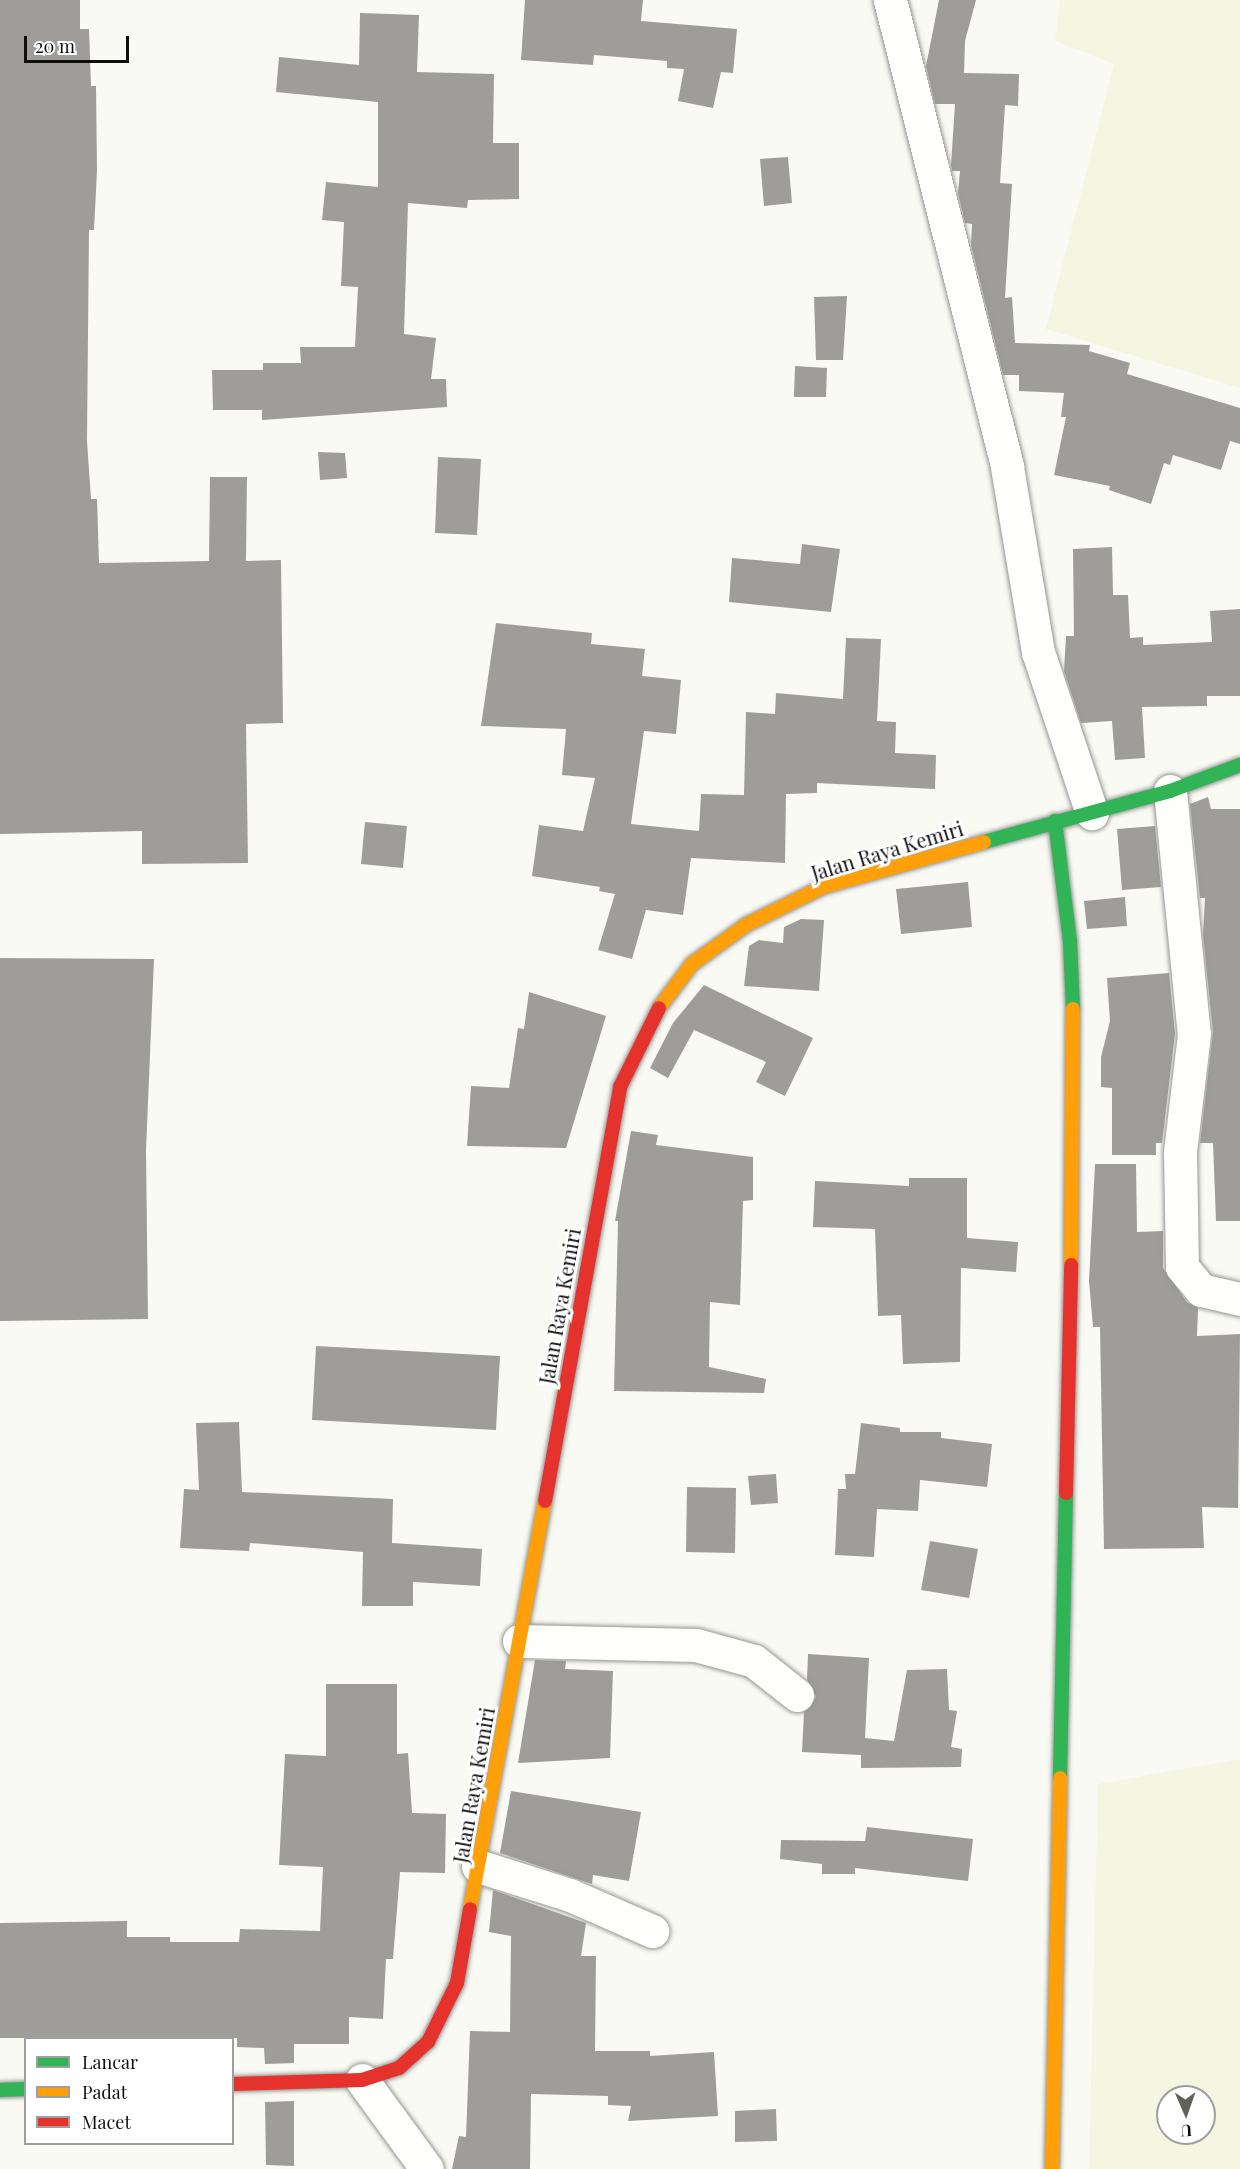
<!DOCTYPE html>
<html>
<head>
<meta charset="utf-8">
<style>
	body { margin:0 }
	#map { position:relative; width:1240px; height:2169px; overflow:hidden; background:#fafaf4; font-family:"Playfair Display",serif }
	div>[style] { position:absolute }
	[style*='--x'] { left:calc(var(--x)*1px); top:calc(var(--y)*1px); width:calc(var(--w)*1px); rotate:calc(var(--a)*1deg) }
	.farmland>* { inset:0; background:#f4f6e1 }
	.building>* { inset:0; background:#9e9d99 }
	.roads { filter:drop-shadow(0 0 2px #949492) drop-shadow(0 0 2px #949492) }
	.street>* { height:33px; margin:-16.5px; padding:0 16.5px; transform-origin:16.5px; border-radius:16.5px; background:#fefefd }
	.fast>* { height:14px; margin:-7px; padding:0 7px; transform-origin:7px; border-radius:7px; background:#30b455 }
	.slow>* { height:14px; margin:-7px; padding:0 7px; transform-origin:7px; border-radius:7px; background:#ff9f0a }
	.jam>* { height:14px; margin:-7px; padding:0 7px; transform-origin:7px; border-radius:7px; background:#e5322d }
	span { translate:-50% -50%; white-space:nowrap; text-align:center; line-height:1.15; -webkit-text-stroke:6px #fff; paint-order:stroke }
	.street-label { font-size:20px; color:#0e0e0e }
	.legend { position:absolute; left:24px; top:2037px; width:210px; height:108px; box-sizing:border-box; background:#fff; border:2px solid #9f9f9f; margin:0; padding:8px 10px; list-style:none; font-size:18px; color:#0e0e0e }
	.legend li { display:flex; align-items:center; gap:12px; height:30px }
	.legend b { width:30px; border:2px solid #9f9f9f }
	.north { position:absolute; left:1156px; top:2085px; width:60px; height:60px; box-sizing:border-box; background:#fff; border:2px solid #9f9f9f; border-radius:50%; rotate:178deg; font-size:16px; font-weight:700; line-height:24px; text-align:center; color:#0e0e0e }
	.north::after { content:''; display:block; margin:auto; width:21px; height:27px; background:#61615e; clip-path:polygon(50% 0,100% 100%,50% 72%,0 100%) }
	.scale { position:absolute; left:24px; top:36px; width:105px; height:27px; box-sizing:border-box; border:3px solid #0e0e0e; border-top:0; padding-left:8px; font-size:18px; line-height:21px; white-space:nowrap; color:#0e0e0e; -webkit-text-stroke:4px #fff; paint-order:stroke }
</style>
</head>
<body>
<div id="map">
	<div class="farmland">
		<div style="clip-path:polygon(1060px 0,1240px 0,1240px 388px,1046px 329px,1114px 64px,1055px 41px)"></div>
		<div style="clip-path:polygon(evenodd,1240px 1759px,1240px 2169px,1089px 2169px,1098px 1784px,1240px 1759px,1168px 2097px,1204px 2097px,1204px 2133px,1168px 2133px,1168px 2097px)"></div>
	</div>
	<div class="building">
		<div style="clip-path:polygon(0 0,80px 0,80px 29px,89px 29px,91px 86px,96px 86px,97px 171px,94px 230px,89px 230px,87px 441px,91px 499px,97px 499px,99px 563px,209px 561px,210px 477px,247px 477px,246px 561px,281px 560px,283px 723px,246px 724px,248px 863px,142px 864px,142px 831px,0 834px)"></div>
		<div style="clip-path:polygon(525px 0,643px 0,641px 21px,737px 29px,733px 73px,721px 72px,713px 108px,678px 101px,684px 69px,667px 68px,667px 61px,594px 55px,593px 65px,521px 60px)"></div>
		<div style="clip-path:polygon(939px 0,976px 0,965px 41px,964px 73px,1019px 74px,1018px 106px,1005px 105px,1000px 183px,1012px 184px,1005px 298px,1012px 297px,1015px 343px,1090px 345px,1089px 351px,1130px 363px,1127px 374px,1240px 408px,1240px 444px,1230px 441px,1221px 470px,1173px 455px,1170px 465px,1164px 463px,1151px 504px,1109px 490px,1110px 486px,1054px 475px,1066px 417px,1061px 417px,1064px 393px,1019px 391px,1019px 375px,1003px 375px,971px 245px,972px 224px,965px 223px,958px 193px,960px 171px,952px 171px,951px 165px,955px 104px,935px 104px,926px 66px)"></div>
		<div style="clip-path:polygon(360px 13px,419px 15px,417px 72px,494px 74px,493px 143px,519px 143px,519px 199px,468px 200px,467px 208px,408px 203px,404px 334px,436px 338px,431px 379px,446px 379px,447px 407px,262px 420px,262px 410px,213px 410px,212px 370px,263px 370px,263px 363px,301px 363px,300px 347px,355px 347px,358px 287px,341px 286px,344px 222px,322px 220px,326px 182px,378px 187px,378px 102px,276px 92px,279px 57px,359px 65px)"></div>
		<div style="clip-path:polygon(788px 157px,792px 203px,764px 206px,760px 159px)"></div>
		<div style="clip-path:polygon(847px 296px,843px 360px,816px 360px,814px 297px)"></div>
		<div style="clip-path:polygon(795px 366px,827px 368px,826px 397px,794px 397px)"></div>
		<div style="clip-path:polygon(318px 452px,345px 453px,347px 478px,320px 480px)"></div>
		<div style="clip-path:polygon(438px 457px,481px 459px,477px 535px,435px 533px)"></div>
		<div style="clip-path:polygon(802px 544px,840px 549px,831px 612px,729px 602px,732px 558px,800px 564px)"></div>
		<div style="clip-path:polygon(1112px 547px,1113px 595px,1128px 595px,1130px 638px,1143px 637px,1143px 645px,1212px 642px,1210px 611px,1240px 609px,1240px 696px,1207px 696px,1207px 706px,1142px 707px,1145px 758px,1115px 760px,1112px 721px,1081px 723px,1064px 671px,1066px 636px,1074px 636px,1073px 549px)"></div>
		<div style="clip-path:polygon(496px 623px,592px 633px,591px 644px,645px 649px,642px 676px,681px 680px,676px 734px,644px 731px,631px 824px,699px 831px,701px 794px,744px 795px,746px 712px,775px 714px,776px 693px,843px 699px,846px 638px,881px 639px,877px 721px,896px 722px,895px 753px,936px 755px,935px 789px,817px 783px,817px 793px,786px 794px,785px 863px,691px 858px,683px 915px,646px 910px,632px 959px,598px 950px,615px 894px,599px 891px,600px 887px,532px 876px,539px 825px,583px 831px,595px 778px,562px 775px,566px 729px,481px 726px)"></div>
		<div style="clip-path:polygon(1208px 797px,1211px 809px,1240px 809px,1240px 1221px,1216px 1221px,1213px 1143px,1200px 1143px,1213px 1032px,1203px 935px,1205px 898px,1200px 898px,1190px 804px)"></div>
		<div style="clip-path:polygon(365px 822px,407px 826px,403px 868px,361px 864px)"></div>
		<div style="clip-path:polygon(1155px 826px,1161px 887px,1122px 890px,1117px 829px)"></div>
		<div style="clip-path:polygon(968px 882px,972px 927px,901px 934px,896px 889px)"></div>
		<div style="clip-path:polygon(1125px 897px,1127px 926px,1087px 929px,1084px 901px)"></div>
		<div style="clip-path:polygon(801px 919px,824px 920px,819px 991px,744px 986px,749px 946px,759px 940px,783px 943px,784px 927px)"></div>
		<div style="clip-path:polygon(0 958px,154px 959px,146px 1150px,148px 1319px,0 1321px)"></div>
		<div style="clip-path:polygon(1169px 973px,1175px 1034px,1162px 1143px,1156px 1143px,1156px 1155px,1112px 1155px,1112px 1088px,1101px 1087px,1101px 1057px,1110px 1021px,1107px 978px)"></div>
		<div style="clip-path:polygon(704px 985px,813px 1038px,785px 1096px,756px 1082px,766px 1062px,694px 1030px,668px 1078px,650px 1068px,673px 1023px)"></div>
		<div style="clip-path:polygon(529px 992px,606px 1016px,566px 1148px,467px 1146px,471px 1086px,509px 1088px,518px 1028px,524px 1029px)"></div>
		<div style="clip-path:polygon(631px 1131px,658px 1135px,656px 1145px,753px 1157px,753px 1200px,743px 1201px,740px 1305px,710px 1302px,709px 1367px,766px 1379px,764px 1393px,614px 1391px,618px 1221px,615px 1221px)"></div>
		<div style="clip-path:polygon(1095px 1164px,1136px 1164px,1137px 1232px,1163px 1231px,1163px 1268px,1187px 1302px,1198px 1308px,1197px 1336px,1240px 1334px,1238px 1508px,1202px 1507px,1204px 1548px,1104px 1549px,1100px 1327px,1093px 1327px,1089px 1281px)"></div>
		<div style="clip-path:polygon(909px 1178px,967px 1178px,967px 1238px,1018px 1242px,1016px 1272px,961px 1268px,960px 1362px,903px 1364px,901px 1315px,878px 1316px,875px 1229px,813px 1227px,815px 1181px,909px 1186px)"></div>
		<div style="clip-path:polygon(316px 1346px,500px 1356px,496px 1430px,312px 1420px)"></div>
		<div style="clip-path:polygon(239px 1422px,242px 1492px,393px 1499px,392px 1543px,482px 1549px,480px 1586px,413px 1582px,413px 1606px,362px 1606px,363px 1552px,250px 1543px,249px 1551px,180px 1548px,184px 1489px,199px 1490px,196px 1423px)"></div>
		<div style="clip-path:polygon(861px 1423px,900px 1428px,900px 1432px,941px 1432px,941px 1438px,992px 1444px,987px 1487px,920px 1480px,918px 1511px,877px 1509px,874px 1557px,835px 1555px,838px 1489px,846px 1489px,845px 1474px,855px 1474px)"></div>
		<div style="clip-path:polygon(776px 1474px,778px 1503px,751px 1505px,748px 1476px)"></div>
		<div style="clip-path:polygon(687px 1487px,736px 1488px,735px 1553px,686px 1552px)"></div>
		<div style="clip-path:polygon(930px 1541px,978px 1549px,969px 1598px,921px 1590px)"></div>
		<div style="clip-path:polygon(808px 1654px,869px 1658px,865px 1738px,894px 1741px,907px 1670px,947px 1669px,949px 1710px,957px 1711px,951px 1747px,962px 1749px,961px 1767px,861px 1768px,861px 1755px,802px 1752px,804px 1712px,816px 1697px,807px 1679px)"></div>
		<div style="clip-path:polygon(535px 1660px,566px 1661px,565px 1669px,613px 1671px,610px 1758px,518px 1763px)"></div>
		<div style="clip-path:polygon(326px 1684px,397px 1684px,397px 1754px,408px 1753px,412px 1813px,446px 1814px,445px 1873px,400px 1872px,393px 1959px,386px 1959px,383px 2019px,349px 2017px,349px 2044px,294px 2044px,294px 2063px,265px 2064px,264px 2048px,237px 2047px,237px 2038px,0 2038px,0 1923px,127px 1921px,127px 1937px,170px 1937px,170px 1942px,239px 1942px,240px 1929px,320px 1931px,323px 1867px,279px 1865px,285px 1754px,326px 1756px)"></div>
		<div style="clip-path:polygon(511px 1791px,641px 1812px,629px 1881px,593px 1875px,592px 1884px,500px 1853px)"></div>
		<div style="clip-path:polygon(867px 1827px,973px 1839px,968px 1881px,855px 1868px,855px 1874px,822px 1874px,822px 1864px,780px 1859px,781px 1840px,865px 1841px)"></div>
		<div style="clip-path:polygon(493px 1890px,586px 1923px,581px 1956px,596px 1956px,595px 2051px,650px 2051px,650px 2056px,714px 2052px,718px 2116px,628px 2121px,631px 2106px,608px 2105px,608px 2096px,531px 2094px,530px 2169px,452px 2169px,459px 2136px,466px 2137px,470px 2031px,510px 2032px,511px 1936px,489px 1932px)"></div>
		<div style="clip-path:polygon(294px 2101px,294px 2166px,266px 2165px,265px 2102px)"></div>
		<div style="clip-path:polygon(776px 2109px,777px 2141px,735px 2142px,735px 2111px)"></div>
	</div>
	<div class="roads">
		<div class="street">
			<div style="--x:890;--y:0;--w:481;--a:75.9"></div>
			<div style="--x:1007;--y:467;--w:188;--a:80.5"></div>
			<div style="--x:1038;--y:652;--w:170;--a:71.5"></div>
			<div style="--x:1170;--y:791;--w:244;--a:84.4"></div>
			<div style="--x:1194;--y:1034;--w:119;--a:96.8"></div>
			<div style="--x:1180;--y:1152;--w:115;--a:89"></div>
			<div style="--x:1182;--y:1267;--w:30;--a:50"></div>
			<div style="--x:1201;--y:1290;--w:40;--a:13"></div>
			<div style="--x:519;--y:1641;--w:177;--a:1.3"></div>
			<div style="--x:696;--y:1645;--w:60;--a:15.4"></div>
			<div style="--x:754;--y:1661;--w:55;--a:38.3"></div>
			<div style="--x:478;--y:1866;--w:96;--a:17.5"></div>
			<div style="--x:570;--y:1895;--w:90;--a:23.7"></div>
			<div style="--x:362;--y:2080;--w:110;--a:53.9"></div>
		</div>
		<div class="fast">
			<div style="--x:1055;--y:821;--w:121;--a:82.9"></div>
			<div style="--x:1070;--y:941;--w:68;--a:87.5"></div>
			<div style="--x:984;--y:842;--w:193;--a:-15.3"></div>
			<div style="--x:1170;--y:791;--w:75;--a:-20.4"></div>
			<div style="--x:1060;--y:1778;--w:285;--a:-88.8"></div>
			<div style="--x:0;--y:2090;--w:26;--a:-2"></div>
		</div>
		<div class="slow">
			<div style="--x:659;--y:1008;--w:55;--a:-53.1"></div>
			<div style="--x:692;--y:964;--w:67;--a:-35.8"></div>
			<div style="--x:746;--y:925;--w:86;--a:-26.3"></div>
			<div style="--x:823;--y:887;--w:167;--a:-15.6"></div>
			<div style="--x:1071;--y:1265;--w:256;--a:-89.6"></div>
			<div style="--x:470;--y:1909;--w:415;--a:-79.6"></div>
			<div style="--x:1052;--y:2169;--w:391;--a:-88.8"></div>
		</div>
		<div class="jam">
			<div style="--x:1066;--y:1493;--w:228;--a:-88.7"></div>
			<div style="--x:545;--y:1501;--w:421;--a:-79.7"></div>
			<div style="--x:620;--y:1087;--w:88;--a:-63.7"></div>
			<div style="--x:232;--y:2084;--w:130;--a:-1.8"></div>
			<div style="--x:362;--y:2080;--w:39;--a:-18"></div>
			<div style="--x:399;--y:2068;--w:39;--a:-42"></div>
			<div style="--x:428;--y:2042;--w:66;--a:-63.8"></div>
			<div style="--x:457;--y:1983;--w:75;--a:-80"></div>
		</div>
	</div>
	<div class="street-label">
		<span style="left:887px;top:850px;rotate:-17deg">Jalan Raya Kemiri</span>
		<span style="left:559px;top:1306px;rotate:-80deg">Jalan Raya Kemiri</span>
		<span style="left:473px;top:1785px;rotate:-80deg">Jalan Raya Kemiri</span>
	</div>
	<ul class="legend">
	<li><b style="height:8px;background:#30b455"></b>Lancar</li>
	<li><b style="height:8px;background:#ff9f0a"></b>Padat</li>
	<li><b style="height:8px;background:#e5322d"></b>Macet</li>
	</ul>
	<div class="north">U</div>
	<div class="scale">20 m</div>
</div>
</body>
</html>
